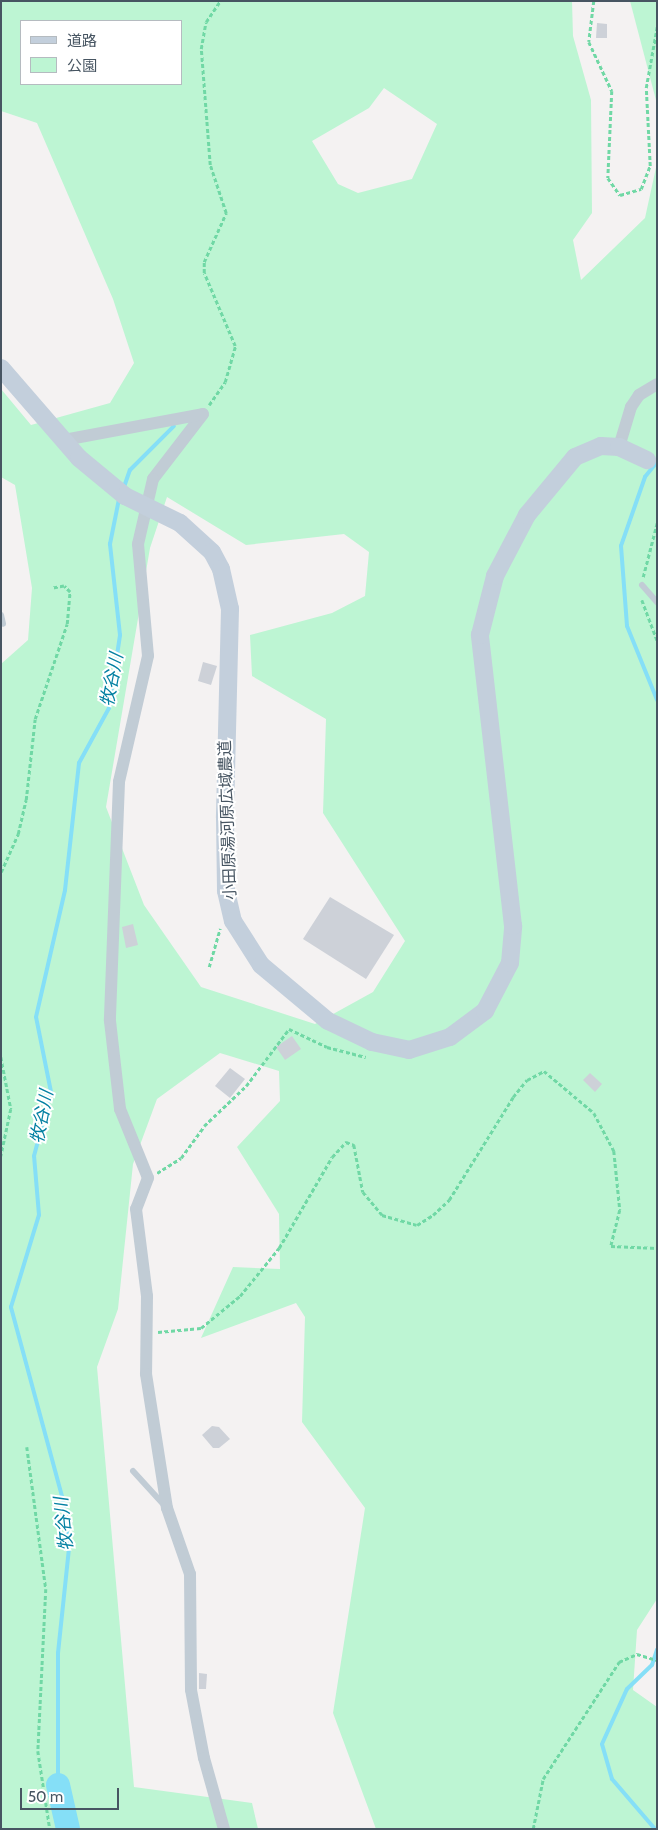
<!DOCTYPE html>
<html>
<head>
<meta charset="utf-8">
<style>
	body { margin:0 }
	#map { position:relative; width:658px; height:1830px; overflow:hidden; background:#f4f2f2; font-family:Cabin,"Noto Sans JP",sans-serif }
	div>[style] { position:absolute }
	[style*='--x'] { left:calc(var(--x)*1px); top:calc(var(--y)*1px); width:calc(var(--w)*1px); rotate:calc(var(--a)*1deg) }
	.green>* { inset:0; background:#bdf5d3 }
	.stream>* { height:4px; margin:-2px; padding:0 2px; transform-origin:2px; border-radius:2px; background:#85dff7 }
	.river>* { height:24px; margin:-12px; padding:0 12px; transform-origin:12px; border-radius:12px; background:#85dff7 }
	.building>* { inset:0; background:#cdd1d8 }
	.path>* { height:2.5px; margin-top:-1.25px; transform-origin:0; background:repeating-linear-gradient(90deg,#70d8a5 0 4px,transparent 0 6.5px) }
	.lane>* { height:6px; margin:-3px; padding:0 3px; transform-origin:3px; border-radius:3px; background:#c1ccd5 }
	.street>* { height:12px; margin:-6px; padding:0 6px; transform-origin:6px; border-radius:6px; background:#c1ccd5 }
	.secondary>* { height:18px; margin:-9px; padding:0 9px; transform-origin:9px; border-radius:9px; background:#c3cfdc }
	.secondary-bridge>* { height:18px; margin:-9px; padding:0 9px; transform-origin:9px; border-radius:9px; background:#c3cfdc }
	span { translate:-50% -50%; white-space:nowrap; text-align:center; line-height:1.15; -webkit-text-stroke:4px #fff; paint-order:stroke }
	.street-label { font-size:16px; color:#475562 }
	.water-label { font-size:18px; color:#0380a2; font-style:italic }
	.frame { position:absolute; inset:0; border:2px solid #475562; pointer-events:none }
	.legend { position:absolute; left:20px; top:20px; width:162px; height:65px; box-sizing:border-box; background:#fff; border:1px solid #b5bbc0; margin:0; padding:6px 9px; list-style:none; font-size:15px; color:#475562 }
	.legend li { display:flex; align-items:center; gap:10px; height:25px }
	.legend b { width:25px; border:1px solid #b5bbc0 }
	.scale { position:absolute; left:20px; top:1788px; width:99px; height:22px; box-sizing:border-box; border:2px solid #475562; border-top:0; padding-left:6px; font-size:15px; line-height:18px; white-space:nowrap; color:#475562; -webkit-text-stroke:4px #fff; paint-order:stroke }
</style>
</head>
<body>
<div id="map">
	<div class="green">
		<div style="clip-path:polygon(evenodd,1px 1px,572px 1px,573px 36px,591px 100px,592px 213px,573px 240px,581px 280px,645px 218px,657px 163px,657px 1599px,637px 1630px,633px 1690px,657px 1707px,657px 1829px,376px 1829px,333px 1713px,365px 1508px,302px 1422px,305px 1317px,296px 1303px,201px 1338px,233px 1267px,280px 1269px,279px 1214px,237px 1147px,280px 1101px,279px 1071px,220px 1053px,157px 1099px,133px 1164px,118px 1309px,97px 1367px,134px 1787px,252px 1803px,258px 1829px,1px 1829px,1px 664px,28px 640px,32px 588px,15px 485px,1px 477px,1px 389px,31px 425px,110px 403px,134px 363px,113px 299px,37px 123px,1px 111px,1px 1px,21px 21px,181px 21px,181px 84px,21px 84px,21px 21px,1px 1px,384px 88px,437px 124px,412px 179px,358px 193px,338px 184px,312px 141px,369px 108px,384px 88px,1px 1px,167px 497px,246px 545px,344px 534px,369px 552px,365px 596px,332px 613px,250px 635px,252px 676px,326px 719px,323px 813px,405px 941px,373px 992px,315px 1024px,201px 987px,144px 905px,106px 807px,150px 548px,167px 497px)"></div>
		<div style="clip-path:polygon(630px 1px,657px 1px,657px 104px)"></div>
	</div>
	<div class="stream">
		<div style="--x:657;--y:462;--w:19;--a:129"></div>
		<div style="--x:645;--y:477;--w:73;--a:109.2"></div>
		<div style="--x:621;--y:546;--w:80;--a:85.7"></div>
		<div style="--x:627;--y:626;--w:80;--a:67.9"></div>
		<div style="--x:124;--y:487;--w:18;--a:-71"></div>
		<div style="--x:130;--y:470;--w:62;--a:-45"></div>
		<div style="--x:58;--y:1785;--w:132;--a:-90"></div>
		<div style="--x:58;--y:1653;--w:106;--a:-84"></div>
		<div style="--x:69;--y:1548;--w:48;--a:-97.1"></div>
		<div style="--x:63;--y:1500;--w:200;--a:-105.1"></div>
		<div style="--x:11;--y:1307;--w:96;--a:-73.1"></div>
		<div style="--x:39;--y:1215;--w:59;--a:-94.8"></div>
		<div style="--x:34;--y:1156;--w:66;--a:-75.1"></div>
		<div style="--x:51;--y:1092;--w:76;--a:-101.3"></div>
		<div style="--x:36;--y:1017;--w:130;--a:-77.1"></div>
		<div style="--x:65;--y:890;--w:128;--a:-83.7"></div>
		<div style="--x:79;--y:763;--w:63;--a:-61.4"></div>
		<div style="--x:109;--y:708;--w:74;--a:-81.4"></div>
		<div style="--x:120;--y:635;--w:92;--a:-96.3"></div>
		<div style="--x:110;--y:544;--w:46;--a:-78.7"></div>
		<div style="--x:655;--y:1829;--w:66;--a:-130.7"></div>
		<div style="--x:612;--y:1779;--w:36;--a:-106"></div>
		<div style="--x:602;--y:1744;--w:60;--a:-65.6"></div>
		<div style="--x:627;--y:1689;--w:35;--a:-44"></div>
		<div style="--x:652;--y:1665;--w:16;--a:-72"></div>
	</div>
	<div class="river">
		<div style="--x:58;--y:1785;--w:45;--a:77.2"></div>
	</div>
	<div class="building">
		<div style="clip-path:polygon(597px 23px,607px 24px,607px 38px,596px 38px)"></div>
		<div style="clip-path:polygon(203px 662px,217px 666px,211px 685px,198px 681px)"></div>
		<div style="clip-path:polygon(330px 897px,394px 935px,366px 979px,303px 939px)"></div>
		<div style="clip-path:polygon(133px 924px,138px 945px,126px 948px,122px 927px)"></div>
		<div style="clip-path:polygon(292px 1036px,301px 1049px,285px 1060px,276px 1047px)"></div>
		<div style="clip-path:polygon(230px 1068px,245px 1079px,230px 1098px,215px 1086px)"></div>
		<div style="clip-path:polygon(590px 1073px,602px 1084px,595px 1092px,583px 1080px)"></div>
		<div style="clip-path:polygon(212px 1426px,219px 1427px,230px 1439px,219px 1448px,213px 1448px,202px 1435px)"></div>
		<div style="clip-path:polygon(199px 1673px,207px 1674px,206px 1689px,199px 1689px)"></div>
	</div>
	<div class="path">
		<div style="--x:594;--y:1;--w:41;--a:97"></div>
		<div style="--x:589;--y:42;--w:54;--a:64.9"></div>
		<div style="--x:612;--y:91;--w:87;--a:92.6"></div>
		<div style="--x:608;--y:178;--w:21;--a:55"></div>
		<div style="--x:620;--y:195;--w:22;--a:-16"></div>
		<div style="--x:641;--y:189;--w:25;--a:-69"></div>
		<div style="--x:650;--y:166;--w:78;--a:-92.9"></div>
		<div style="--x:646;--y:88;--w:62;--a:-79.8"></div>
		<div style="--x:209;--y:405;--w:28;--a:-55"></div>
		<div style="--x:225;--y:382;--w:37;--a:-74"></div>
		<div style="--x:235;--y:346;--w:79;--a:-113"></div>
		<div style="--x:204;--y:273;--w:11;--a:-90"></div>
		<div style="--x:204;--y:262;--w:54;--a:-65.8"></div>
		<div style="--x:226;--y:213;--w:51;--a:-108.4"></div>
		<div style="--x:210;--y:165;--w:116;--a:-94.4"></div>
		<div style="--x:201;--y:49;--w:27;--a:-80"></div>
		<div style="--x:206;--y:22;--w:25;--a:-56"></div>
		<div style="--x:643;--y:577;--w:56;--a:-75.5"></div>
		<div style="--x:642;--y:600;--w:43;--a:69.4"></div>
		<div style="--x:1;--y:872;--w:42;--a:-65.9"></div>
		<div style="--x:18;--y:834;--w:35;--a:-77"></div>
		<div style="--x:26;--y:800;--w:81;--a:-83.7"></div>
		<div style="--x:35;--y:719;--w:100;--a:-71.4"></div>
		<div style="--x:67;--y:624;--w:32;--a:-85"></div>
		<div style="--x:70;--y:592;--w:8;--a:-135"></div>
		<div style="--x:64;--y:586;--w:11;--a:170"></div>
		<div style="--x:209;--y:967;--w:40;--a:-74"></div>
		<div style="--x:1;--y:1057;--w:53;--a:79.1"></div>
		<div style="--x:11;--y:1109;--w:48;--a:102"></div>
		<div style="--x:157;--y:1173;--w:28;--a:-32"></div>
		<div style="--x:181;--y:1158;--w:39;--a:-54"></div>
		<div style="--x:204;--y:1126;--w:58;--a:-43.6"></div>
		<div style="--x:246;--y:1086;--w:71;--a:-53"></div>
		<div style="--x:289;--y:1029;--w:42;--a:25.3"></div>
		<div style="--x:327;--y:1047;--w:40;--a:14.4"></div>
		<div style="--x:158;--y:1332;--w:43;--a:-5.3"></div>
		<div style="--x:201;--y:1328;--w:50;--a:-39.4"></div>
		<div style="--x:240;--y:1296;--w:62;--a:-50.9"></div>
		<div style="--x:279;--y:1248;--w:105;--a:-59.8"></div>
		<div style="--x:332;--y:1157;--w:21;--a:-47"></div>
		<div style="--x:346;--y:1142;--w:9;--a:21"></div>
		<div style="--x:354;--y:1145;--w:48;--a:79.2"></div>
		<div style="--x:363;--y:1192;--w:30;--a:50"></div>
		<div style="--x:382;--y:1215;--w:36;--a:16"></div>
		<div style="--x:417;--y:1225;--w:19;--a:-32"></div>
		<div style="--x:433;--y:1215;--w:22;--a:-43"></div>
		<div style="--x:449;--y:1200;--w:121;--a:-58.1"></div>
		<div style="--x:513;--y:1097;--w:22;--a:-51"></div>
		<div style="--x:527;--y:1080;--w:19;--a:-28"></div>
		<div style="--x:544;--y:1071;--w:65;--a:40"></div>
		<div style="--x:594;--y:1113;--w:43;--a:62.2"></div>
		<div style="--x:614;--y:1151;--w:59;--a:84.2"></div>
		<div style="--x:620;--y:1210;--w:37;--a:104"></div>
		<div style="--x:611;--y:1246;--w:46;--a:2.5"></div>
		<div style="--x:27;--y:1447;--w:143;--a:82.4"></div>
		<div style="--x:46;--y:1589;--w:162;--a:92.8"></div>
		<div style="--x:38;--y:1751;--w:79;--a:81.3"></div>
		<div style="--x:533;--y:1829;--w:51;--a:-78.7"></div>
		<div style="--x:543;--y:1779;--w:140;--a:-57"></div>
		<div style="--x:619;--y:1662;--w:20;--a:-24"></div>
		<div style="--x:637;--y:1654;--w:21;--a:17"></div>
	</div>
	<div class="lane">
		<div style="--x:642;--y:585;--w:23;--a:49"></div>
		<div style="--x:1;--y:615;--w:9;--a:77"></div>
		<div style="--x:133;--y:1471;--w:47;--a:47.6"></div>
	</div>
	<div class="street">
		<div style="--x:203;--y:414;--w:82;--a:127.6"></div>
		<div style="--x:153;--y:479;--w:67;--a:103"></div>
		<div style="--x:138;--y:544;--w:112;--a:84.9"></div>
		<div style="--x:148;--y:656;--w:129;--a:103"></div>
		<div style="--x:119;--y:782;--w:239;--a:92.2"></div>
		<div style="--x:110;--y:1021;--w:89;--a:83.5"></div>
		<div style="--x:120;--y:1109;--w:74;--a:67.9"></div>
		<div style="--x:148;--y:1178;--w:33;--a:111"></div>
		<div style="--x:136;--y:1209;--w:88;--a:82.8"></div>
		<div style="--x:147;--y:1296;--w:78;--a:90.7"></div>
		<div style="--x:146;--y:1374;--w:136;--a:81.1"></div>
		<div style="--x:167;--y:1508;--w:70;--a:70.8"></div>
		<div style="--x:190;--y:1574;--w:116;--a:89.5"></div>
		<div style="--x:191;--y:1690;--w:69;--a:79.2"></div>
		<div style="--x:204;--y:1758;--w:74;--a:74.3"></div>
		<div style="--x:64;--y:440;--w:141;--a:-10.6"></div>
		<div style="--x:619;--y:447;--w:42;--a:-73.3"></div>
		<div style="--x:631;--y:407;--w:14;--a:-56"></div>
		<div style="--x:639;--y:395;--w:21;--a:-31"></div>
	</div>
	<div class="secondary">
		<div style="--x:1;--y:368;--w:119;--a:49.1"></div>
		<div style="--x:180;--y:523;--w:43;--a:42.2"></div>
		<div style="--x:212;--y:552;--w:19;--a:62"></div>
		<div style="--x:221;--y:569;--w:41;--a:77.3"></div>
		<div style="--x:230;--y:609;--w:209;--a:91.4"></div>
		<div style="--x:225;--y:818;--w:73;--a:89.2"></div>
		<div style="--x:226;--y:891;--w:31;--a:77"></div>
		<div style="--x:233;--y:921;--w:52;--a:57.5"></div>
		<div style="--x:261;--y:965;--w:87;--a:39.9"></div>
		<div style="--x:328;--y:1021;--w:49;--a:25.5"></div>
		<div style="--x:372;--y:1042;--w:38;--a:12"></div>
		<div style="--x:409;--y:1050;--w:43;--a:-17.6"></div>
		<div style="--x:450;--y:1037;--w:44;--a:-36.6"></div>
		<div style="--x:485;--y:1011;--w:54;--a:-62.5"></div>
		<div style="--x:510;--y:963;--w:37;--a:-85"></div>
		<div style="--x:513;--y:926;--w:293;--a:-96.5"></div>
		<div style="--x:480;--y:635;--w:61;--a:-75.7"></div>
		<div style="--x:495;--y:576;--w:69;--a:-62.3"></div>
		<div style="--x:527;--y:515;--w:75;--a:-50.4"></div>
		<div style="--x:575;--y:457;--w:28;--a:-23"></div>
		<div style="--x:601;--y:446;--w:18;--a:3"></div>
		<div style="--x:619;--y:447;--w:31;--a:25"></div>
	</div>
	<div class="secondary-bridge">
		<div style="--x:79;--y:458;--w:60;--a:39.6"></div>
		<div style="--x:125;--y:496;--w:61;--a:26.1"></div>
	</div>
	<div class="street-label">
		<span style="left:228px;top:820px;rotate:-92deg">小田原湯河原広域農道</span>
	</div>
	<div class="water-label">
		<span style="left:112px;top:680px;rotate:-79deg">牧谷川</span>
		<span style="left:42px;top:1117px;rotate:-79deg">牧谷川</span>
		<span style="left:64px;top:1524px;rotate:-96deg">牧谷川</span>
	</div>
	<div class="frame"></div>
	<ul class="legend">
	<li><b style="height:6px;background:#c3cfdc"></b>道路</li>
	<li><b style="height:14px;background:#bdf5d3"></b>公園</li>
	</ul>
	<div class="scale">50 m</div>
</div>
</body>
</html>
